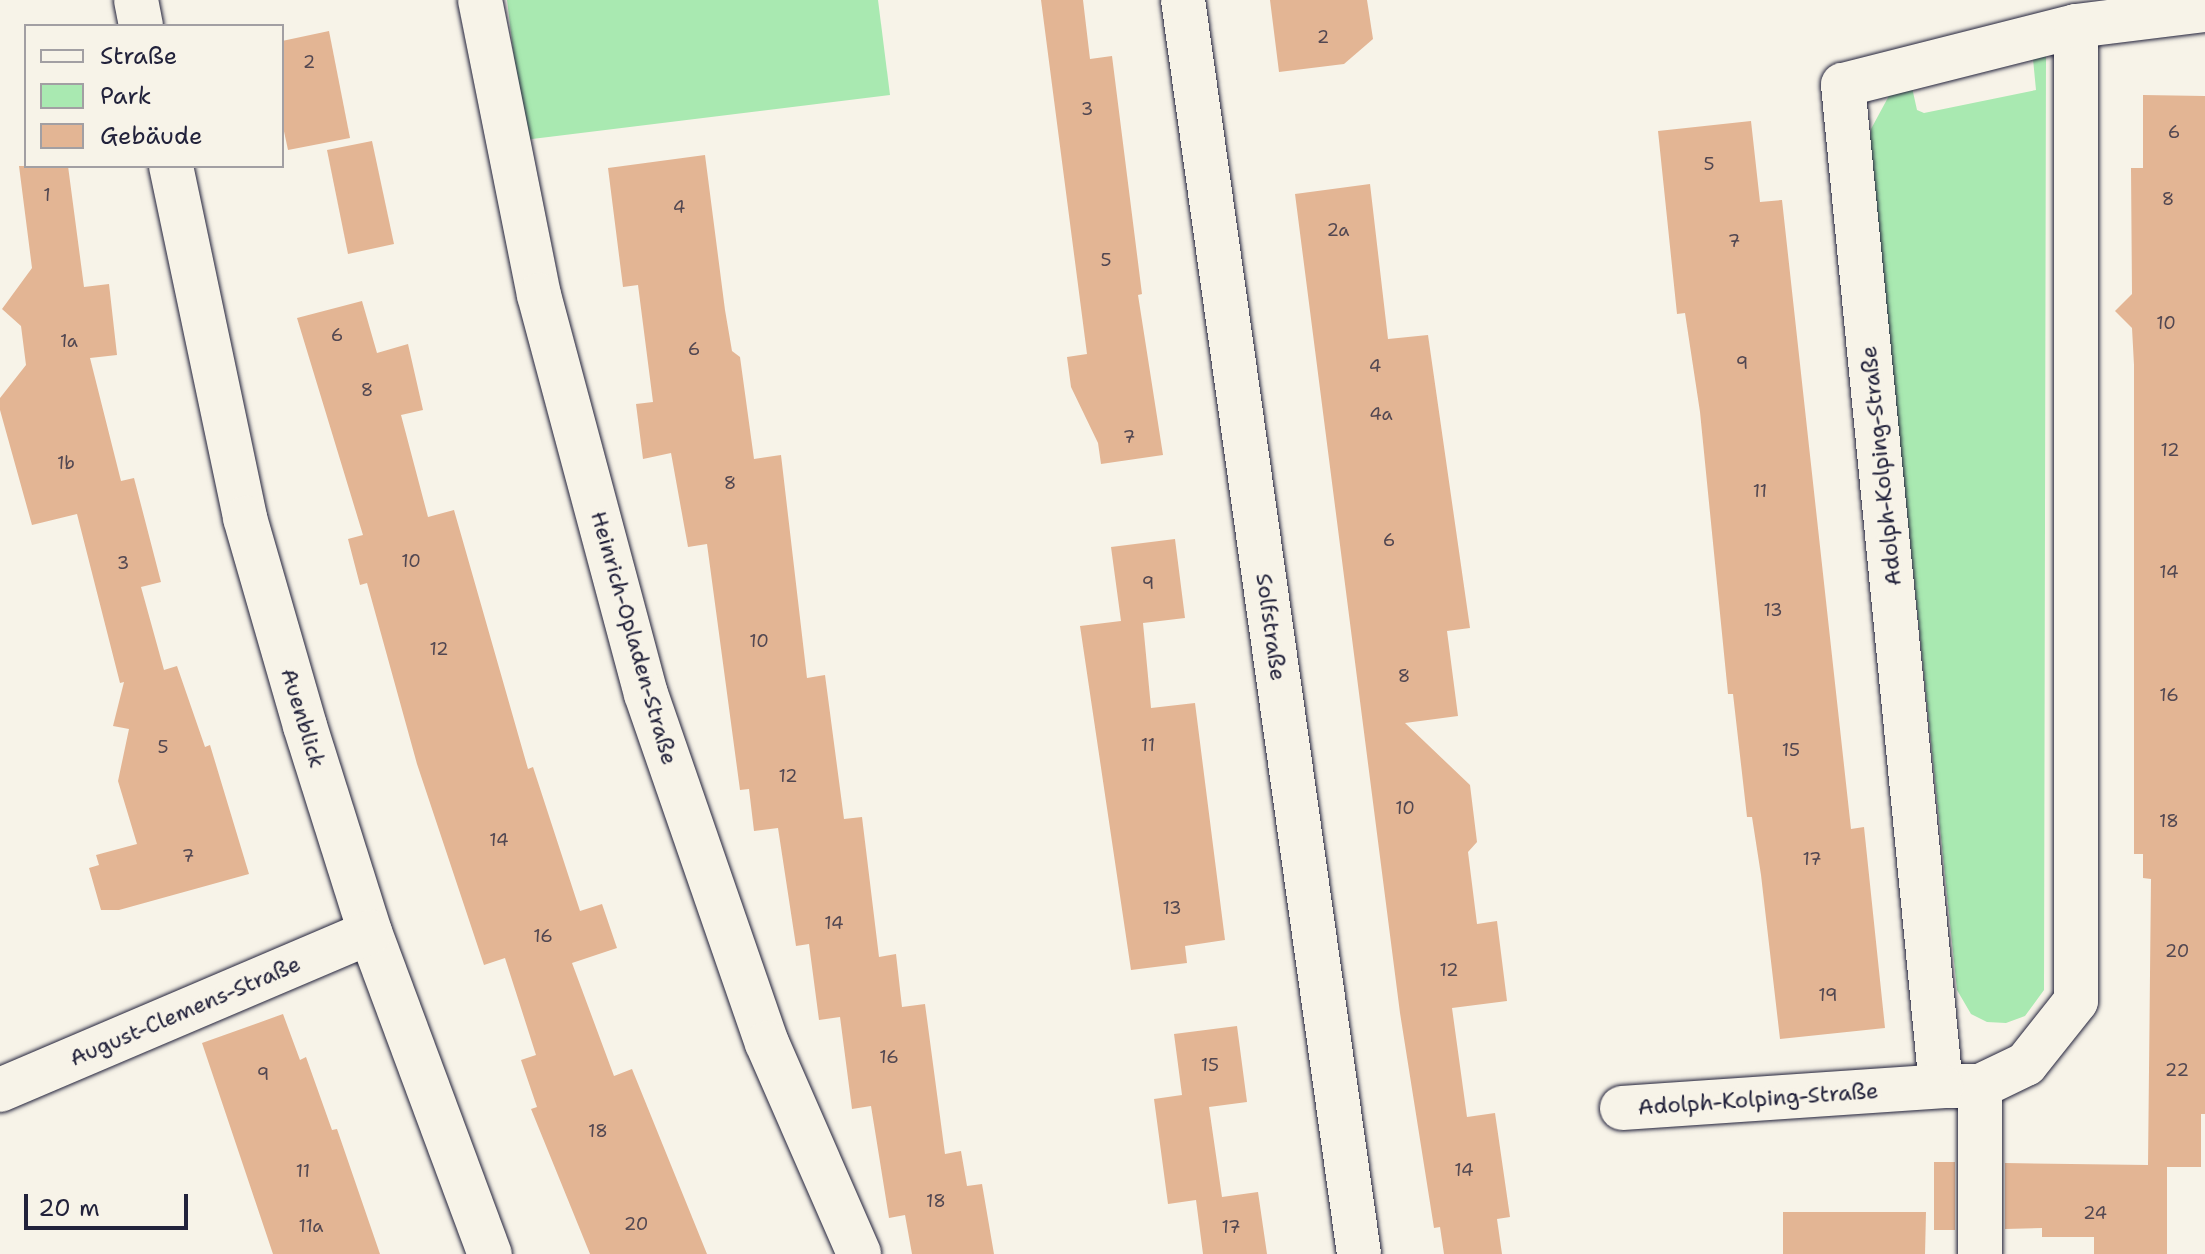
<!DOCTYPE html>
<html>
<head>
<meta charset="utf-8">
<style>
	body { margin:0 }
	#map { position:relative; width:2205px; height:1254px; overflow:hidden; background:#f7f3e8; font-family:"Shantell Sans",sans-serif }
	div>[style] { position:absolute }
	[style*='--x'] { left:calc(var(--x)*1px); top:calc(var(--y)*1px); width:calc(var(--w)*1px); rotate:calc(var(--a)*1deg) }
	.green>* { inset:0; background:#a9e9b1 }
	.building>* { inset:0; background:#e3b594 }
	.roads { filter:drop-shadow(0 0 2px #22223b) drop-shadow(0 0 2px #22223b) }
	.minor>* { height:44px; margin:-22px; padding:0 22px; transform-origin:22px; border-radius:22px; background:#f7f3e8 }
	span { translate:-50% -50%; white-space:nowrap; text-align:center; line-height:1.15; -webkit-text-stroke:8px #f7f3e8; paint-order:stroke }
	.number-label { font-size:18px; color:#524751 }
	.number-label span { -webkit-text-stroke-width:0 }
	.street-label { font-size:22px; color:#22223b }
	.legend { position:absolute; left:24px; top:24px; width:260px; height:144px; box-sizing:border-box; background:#f7f3e8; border:2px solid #a29fa3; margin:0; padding:10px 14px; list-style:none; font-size:24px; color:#22223b }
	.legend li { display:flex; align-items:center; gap:16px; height:40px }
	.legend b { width:40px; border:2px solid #a29fa3 }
	.scale { position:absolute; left:24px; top:1194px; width:164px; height:36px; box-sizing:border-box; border:4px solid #22223b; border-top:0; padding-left:10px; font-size:24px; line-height:28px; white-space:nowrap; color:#22223b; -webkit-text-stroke:6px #f7f3e8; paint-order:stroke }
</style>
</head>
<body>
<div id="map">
	<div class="green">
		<div style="clip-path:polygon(507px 0,878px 0,890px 95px,524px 140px)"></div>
		<div style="clip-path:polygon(2046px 55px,2044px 990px,2025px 1016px,2006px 1023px,1987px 1022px,1971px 1014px,1957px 990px,1869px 150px,1871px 129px,1891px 92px,1911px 83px,1917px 110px,1924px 113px,2036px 90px,2033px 59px)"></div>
	</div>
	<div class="building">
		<div style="clip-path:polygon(1041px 0,1083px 0,1090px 59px,1112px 56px,1142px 294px,1138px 295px,1163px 455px,1101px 464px,1098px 443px,1071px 387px,1067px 357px,1087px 354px)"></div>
		<div style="clip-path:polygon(1270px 0,1367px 0,1373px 39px,1344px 64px,1279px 72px)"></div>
		<div style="clip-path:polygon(329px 31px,350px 138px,288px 150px,282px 122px,282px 41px)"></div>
		<div style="clip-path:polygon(2143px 95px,2205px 96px,2205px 1114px,2201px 1114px,2201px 1167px,2167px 1167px,2167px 1254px,2094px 1254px,2094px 1237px,2042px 1237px,2042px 1228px,2005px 1229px,2005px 1163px,2148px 1165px,2151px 879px,2143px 878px,2143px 854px,2134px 854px,2134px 365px,2132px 328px,2115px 311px,2132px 294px,2131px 168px,2143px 168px)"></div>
		<div style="clip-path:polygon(1751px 121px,1760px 202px,1782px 200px,1851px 829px,1864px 827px,1885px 1028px,1780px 1039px,1761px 875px,1752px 817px,1747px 817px,1733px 694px,1728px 694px,1700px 412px,1685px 313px,1677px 314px,1658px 131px)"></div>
		<div style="clip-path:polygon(372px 141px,394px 244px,348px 254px,327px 150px)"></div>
		<div style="clip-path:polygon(705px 155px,725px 310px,732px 351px,740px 357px,754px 459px,781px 455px,807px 678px,825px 675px,844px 819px,862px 817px,879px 957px,896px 954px,902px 1007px,925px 1004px,945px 1154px,961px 1151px,967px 1186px,982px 1184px,994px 1254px,912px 1254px,905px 1215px,889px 1218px,871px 1106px,852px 1109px,840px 1017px,819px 1020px,809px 944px,796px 946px,778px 828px,754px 831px,749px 789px,740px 790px,707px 544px,688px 547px,671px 453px,643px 459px,636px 404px,653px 402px,638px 285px,623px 287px,608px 168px)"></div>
		<div style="clip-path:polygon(19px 166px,68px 166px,84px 287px,109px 284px,117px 355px,90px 358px,121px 481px,134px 478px,161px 582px,141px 587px,164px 670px,177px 666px,205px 747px,210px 745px,249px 874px,119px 910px,101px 910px,89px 868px,99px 865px,96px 855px,137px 844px,118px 781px,129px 729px,113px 726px,124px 682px,120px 683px,77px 514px,32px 525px,0 410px,0 398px,26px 365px,21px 326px,2px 309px,32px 268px)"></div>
		<div style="clip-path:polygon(1370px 184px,1388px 339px,1428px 335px,1470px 628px,1447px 631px,1458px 716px,1405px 723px,1470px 785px,1477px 842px,1468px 852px,1477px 924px,1497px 921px,1507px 1001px,1452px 1008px,1467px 1117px,1495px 1113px,1510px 1217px,1497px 1219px,1502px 1254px,1444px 1254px,1440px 1227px,1434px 1228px,1400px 1013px,1295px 194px)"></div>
		<div style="clip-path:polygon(362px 301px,377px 353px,408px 344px,423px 410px,401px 415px,428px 517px,454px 510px,528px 769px,533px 767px,580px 911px,602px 904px,617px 948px,572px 963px,614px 1076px,632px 1069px,707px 1254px,590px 1254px,531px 1109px,537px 1107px,521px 1060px,536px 1055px,505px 958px,484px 965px,417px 764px,367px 583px,360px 585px,348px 539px,363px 535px,297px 318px)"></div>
		<div style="clip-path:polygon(1175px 539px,1185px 618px,1143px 623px,1151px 708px,1195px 703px,1225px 940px,1185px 946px,1187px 963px,1131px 970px,1080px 626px,1121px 621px,1111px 547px)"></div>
		<div style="clip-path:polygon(283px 1014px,300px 1060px,306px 1057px,332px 1130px,337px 1129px,380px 1254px,273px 1254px,202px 1043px)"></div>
		<div style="clip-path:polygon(1237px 1026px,1247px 1102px,1209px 1107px,1222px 1197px,1258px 1192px,1267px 1254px,1203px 1254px,1196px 1200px,1168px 1204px,1154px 1099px,1182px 1095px,1174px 1034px)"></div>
		<div style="clip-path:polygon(1934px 1162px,1955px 1162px,1955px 1230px,1934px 1230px)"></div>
		<div style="clip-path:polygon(1783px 1212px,1926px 1212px,1925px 1254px,1783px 1254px)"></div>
	</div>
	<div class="roads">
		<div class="minor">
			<div style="--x:136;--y:0;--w:26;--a:79"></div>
			<div style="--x:480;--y:0;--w:301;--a:78.7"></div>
			<div style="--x:539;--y:295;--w:413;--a:75"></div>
			<div style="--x:646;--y:694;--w:369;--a:70.9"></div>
			<div style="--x:767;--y:1043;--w:230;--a:66.4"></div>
			<div style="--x:1183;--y:0;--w:1266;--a:82.01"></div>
			<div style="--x:2076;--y:26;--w:975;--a:90"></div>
			<div style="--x:2076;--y:1001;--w:80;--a:128.4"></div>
			<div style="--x:2026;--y:1064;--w:51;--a:154.4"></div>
			<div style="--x:1980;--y:1086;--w:39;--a:180"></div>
			<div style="--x:1941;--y:1086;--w:1006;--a:-95.59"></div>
			<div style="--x:1843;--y:85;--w:240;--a:-14.2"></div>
			<div style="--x:2076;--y:26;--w:130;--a:-7.1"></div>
			<div style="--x:171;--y:166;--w:360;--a:78.1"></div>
			<div style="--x:245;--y:518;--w:216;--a:73.9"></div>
			<div style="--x:305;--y:726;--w:216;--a:72.5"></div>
			<div style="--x:370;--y:932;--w:344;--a:69.6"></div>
			<div style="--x:1980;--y:1086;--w:168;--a:90"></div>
			<div style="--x:0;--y:1090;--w:402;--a:-23.1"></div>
			<div style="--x:1622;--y:1108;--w:320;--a:-3.9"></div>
		</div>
	</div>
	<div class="number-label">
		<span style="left:1323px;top:37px">2</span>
		<span style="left:309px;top:62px">2</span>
		<span style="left:1087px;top:109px">3</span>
		<span style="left:2174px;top:132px">6</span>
		<span style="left:1709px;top:164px">5</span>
		<span style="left:47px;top:195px">1</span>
		<span style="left:2168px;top:199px">8</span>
		<span style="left:679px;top:207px">4</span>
		<span style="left:1338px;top:230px">2a</span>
		<span style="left:1734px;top:241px">7</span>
		<span style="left:1106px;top:260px">5</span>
		<span style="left:2166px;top:323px">10</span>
		<span style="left:337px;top:335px">6</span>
		<span style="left:69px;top:341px">1a</span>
		<span style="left:694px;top:349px">6</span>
		<span style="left:1742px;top:363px">9</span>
		<span style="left:1375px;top:366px">4</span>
		<span style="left:367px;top:390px">8</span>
		<span style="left:1381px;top:414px">4a</span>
		<span style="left:1129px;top:437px">7</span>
		<span style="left:2170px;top:450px">12</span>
		<span style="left:66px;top:463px">1b</span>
		<span style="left:730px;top:483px">8</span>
		<span style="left:1760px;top:491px">11</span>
		<span style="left:1389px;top:540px">6</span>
		<span style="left:411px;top:561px">10</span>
		<span style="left:123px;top:563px">3</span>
		<span style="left:2169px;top:572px">14</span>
		<span style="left:1148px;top:583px">9</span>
		<span style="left:1773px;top:610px">13</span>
		<span style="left:759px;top:641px">10</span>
		<span style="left:439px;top:649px">12</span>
		<span style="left:1404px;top:676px">8</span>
		<span style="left:2169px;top:695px">16</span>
		<span style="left:1148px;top:745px">11</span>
		<span style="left:163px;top:747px">5</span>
		<span style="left:1791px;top:750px">15</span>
		<span style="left:788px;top:776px">12</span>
		<span style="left:1405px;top:808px">10</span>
		<span style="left:2169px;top:821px">18</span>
		<span style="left:499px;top:840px">14</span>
		<span style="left:188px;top:856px">7</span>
		<span style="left:1812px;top:859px">17</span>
		<span style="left:1172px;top:908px">13</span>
		<span style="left:834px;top:923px">14</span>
		<span style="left:543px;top:936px">16</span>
		<span style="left:2177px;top:951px">20</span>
		<span style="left:1449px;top:970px">12</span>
		<span style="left:1828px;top:995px">19</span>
		<span style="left:889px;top:1057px">16</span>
		<span style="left:1210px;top:1065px">15</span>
		<span style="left:2177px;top:1070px">22</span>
		<span style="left:263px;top:1074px">9</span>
		<span style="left:598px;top:1131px">18</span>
		<span style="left:1464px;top:1170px">14</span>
		<span style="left:303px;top:1171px">11</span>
		<span style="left:936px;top:1201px">18</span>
		<span style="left:2095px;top:1213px">24</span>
		<span style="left:636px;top:1224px">20</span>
		<span style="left:311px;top:1226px">11a</span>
		<span style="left:1231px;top:1227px">17</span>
	</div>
	<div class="street-label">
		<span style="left:1881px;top:466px;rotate:-96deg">Adolph-Kolping-Straße</span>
		<span style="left:1271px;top:627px;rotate:82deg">Solfstraße</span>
		<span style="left:634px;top:638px;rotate:74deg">Heinrich-Opladen-Straße</span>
		<span style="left:303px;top:718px;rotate:73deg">Auenblick</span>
		<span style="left:185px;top:1011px;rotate:-23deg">August-Clemens-Straße</span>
		<span style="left:1758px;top:1099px;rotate:-4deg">Adolph-Kolping-Straße</span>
	</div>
	<ul class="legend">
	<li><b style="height:10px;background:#f7f3e8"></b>Straße</li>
	<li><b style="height:22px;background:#a9e9b1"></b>Park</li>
	<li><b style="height:22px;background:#e3b594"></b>Gebäude</li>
	</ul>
	<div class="scale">20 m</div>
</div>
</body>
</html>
